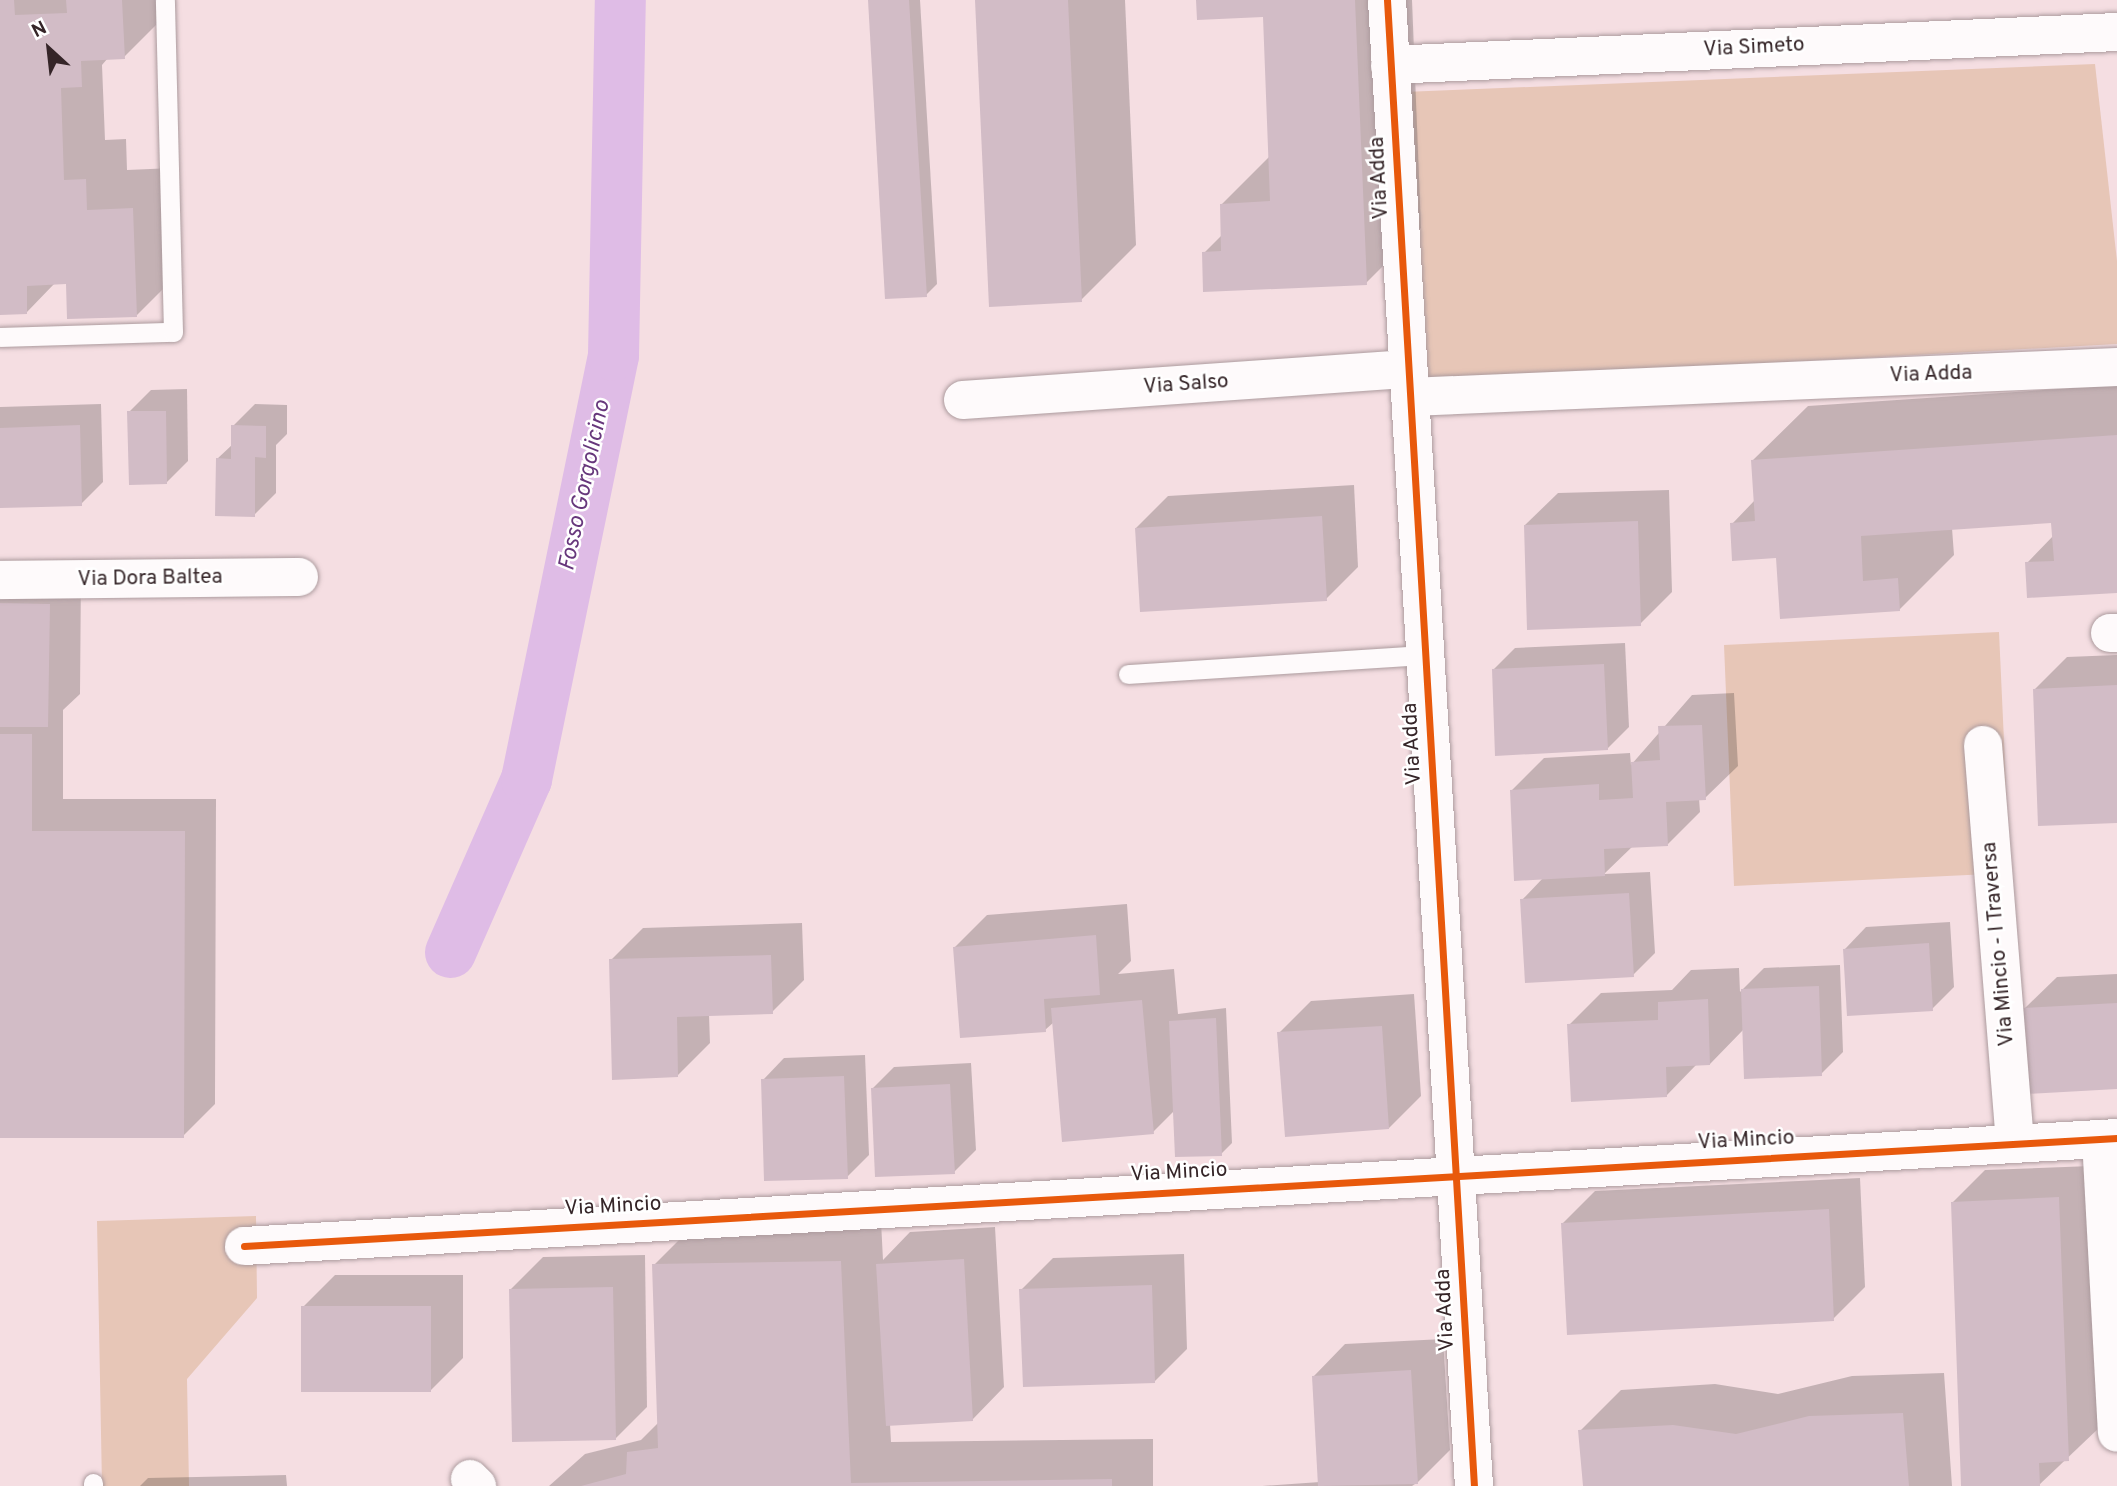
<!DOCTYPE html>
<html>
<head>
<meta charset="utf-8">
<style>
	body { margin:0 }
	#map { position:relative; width:2117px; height:1486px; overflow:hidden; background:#f5dee2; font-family:Overpass,sans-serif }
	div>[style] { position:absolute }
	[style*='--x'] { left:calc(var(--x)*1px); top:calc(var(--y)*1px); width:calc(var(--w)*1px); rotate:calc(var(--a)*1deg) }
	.green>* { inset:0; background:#e7c6b7 }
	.shadow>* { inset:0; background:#0003 }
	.canal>* { height:51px; margin:-25.5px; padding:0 25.5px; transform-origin:25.5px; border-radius:25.5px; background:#dfbce6 }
	.building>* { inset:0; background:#d2bcc6 }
	.roads { filter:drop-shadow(0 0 2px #ac9b9e) drop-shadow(0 0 2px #ac9b9e) }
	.service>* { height:19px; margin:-9.5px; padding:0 9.5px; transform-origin:9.5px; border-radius:9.5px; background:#fefafb }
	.minor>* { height:38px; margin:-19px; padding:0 19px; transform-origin:19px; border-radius:19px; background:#fefafb }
	.cycleway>* { height:7px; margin:-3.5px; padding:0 3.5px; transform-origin:3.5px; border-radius:3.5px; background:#e8590c }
	span { translate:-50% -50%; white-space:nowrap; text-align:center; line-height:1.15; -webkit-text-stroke:5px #fff; paint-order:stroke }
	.street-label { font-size:21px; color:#352528 }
	.water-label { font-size:23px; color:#67377c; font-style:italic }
	.north { position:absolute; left:14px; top:14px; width:70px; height:70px; -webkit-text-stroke:5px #fff; paint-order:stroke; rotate:333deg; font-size:19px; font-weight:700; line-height:28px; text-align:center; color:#352528 }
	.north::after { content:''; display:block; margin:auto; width:24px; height:32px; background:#352528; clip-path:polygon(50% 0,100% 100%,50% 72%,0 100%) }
</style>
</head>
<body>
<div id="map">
	<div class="green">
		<div style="clip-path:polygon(2095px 64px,2117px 261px,2117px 344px,1422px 382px,1404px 92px)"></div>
		<div style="clip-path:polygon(1999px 632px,2010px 873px,1734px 886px,1724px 645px)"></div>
		<div style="clip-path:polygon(256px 1216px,257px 1298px,187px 1379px,189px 1486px,102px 1486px,97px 1221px)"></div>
	</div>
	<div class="shadow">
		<div style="clip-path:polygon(0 0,164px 0,165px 16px,124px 57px,108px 58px,102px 65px,105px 140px,126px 139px,127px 170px,173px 168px,178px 274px,137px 315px,67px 282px,55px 283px,27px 312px,0 313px)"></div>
		<div style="clip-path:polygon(869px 0,920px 0,937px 284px,926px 295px)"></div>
		<div style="clip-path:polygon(976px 0,1125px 0,1136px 245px,1081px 300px)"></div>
		<div style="clip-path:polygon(1198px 0,1412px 0,1421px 228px,1366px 283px,1204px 253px,1223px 234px,1221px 205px,1270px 156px,1264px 16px)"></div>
		<div style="clip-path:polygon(2117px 385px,2117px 591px,2027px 563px,2054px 535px,2053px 521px,1952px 528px,1954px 555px,1899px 610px,1777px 556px,1732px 524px,1755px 500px,1753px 460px,1808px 406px)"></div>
		<div style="clip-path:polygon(187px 389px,188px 461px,166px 483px,129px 412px,151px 390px)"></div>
		<div style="clip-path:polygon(101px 404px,103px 482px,81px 504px,0 507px,0 407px)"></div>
		<div style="clip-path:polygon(255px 404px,287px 405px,287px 434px,276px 445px,276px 493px,254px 515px,217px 459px,233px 444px,233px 426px)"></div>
		<div style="clip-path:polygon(1354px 485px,1358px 567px,1326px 599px,1136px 528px,1168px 496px)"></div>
		<div style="clip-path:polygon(1669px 490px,1672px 592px,1640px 624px,1525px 525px,1558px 493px)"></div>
		<div style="clip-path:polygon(0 572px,81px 572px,80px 694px,63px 710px,63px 799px,216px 799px,215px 1104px,183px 1136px,0 1136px)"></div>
		<div style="clip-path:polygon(1625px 643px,1629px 727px,1607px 749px,1493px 670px,1515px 648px)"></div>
		<div style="clip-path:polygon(2117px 655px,2117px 821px,2035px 689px,2067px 657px)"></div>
		<div style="clip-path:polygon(1734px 693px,1738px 766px,1705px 798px,1699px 798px,1700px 812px,1668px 844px,1633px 846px,1604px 874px,1650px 872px,1655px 953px,1633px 975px,1522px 900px,1543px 878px,1512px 790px,1544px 758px,1630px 753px,1631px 765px,1692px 695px)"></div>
		<div style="clip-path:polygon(1127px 904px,1131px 961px,1118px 974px,1174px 969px,1178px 1014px,1226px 1008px,1232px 1143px,1221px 1154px,1174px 1111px,1153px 1132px,1054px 1022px,1045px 1030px,955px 947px,987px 915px)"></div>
		<div style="clip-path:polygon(1950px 922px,1954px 987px,1932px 1009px,1845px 949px,1866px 927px)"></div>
		<div style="clip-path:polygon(802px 923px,804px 980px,772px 1012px,709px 1014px,710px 1043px,678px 1075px,611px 960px,643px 928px)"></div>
		<div style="clip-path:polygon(1840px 965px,1843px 1052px,1821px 1074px,1744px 1029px,1710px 1064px,1697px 1064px,1666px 1096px,1569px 1025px,1601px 993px,1672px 990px,1691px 970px,1739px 968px,1740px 992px,1764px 968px)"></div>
		<div style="clip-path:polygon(2117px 974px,2117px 1087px,2024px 1009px,2057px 977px)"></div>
		<div style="clip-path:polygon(1414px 994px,1421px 1096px,1389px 1128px,1279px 1033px,1311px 1001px)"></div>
		<div style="clip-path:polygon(865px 1055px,869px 1155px,847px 1177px,763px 1080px,784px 1058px)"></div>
		<div style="clip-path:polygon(971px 1063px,976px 1150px,954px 1172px,872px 1089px,894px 1067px)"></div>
		<div style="clip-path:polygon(2091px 1166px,2100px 1427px,2039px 1485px,1963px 1486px,1953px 1202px,1985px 1170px)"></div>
		<div style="clip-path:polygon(1860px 1178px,1865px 1287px,1833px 1319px,1563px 1223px,1595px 1191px)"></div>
		<div style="clip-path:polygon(881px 1221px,883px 1260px,910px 1232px,995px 1227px,1004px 1387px,972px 1420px,890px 1424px,891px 1442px,1153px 1439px,1153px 1486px,549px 1486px,585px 1454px,641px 1440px,659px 1422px,654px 1265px,695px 1224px)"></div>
		<div style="clip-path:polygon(1184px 1254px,1187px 1349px,1155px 1381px,1021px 1290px,1053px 1258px)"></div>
		<div style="clip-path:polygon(645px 1255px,647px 1407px,615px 1439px,511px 1289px,543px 1257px)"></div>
		<div style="clip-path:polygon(335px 1275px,463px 1275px,463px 1358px,431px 1390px,303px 1307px)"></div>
		<div style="clip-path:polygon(1443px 1339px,1450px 1450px,1418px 1482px,1412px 1486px,1262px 1486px,1320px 1482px,1313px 1377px,1345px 1344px)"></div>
		<div style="clip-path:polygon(1944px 1373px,1952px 1486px,1584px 1486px,1580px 1431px,1621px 1390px,1715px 1384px,1778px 1394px,1852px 1376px)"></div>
		<div style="clip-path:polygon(286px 1475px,287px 1486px,140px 1486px,148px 1478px)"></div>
	</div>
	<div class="canal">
		<div style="--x:450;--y:952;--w:189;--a:-66.3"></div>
		<div style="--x:526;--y:779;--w:433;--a:-78.4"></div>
		<div style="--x:613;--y:355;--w:355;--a:-88.9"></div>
	</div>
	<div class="building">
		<div style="clip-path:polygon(0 0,14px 0,15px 15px,67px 13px,66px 0,122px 0,125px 59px,81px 61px,82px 87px,61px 88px,64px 180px,86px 179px,87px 210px,133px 208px,137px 317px,67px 319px,66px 284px,27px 286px,27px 314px,0 315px)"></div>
		<div style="clip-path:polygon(868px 0,909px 0,927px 297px,885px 299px)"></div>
		<div style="clip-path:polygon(975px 0,1068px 0,1082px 302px,989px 307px)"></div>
		<div style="clip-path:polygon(1196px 0,1355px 0,1367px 285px,1203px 292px,1202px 252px,1221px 251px,1220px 204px,1270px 201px,1263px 17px,1197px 20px)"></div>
		<div style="clip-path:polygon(127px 411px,166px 411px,167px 484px,129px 485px)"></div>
		<div style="clip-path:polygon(80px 425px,82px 506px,0 508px,0 428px)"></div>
		<div style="clip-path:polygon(231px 425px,266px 426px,266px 458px,255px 457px,255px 517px,215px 516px,216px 458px,231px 459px)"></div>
		<div style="clip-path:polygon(2117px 435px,2117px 593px,2027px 598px,2025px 562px,2054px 561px,2051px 523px,1861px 536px,1863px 581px,1898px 578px,1900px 611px,1780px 619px,1776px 558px,1732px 561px,1730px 523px,1755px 521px,1751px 460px)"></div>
		<div style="clip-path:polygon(1322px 516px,1327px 601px,1140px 612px,1135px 528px)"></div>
		<div style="clip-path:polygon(1638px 521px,1641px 626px,1527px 630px,1524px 525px)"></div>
		<div style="clip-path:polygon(0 603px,50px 604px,48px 727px,0 727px)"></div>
		<div style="clip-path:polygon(1604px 664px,1608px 750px,1495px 756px,1492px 669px)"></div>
		<div style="clip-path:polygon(2117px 685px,2117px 823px,2038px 826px,2033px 689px)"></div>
		<div style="clip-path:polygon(1702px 725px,1706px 800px,1666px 802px,1668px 846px,1604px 849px,1605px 876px,1514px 881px,1510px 790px,1599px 784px,1599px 800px,1633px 798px,1631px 762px,1660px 760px,1658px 726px)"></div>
		<div style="clip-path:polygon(0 734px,32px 734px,32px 831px,185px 831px,184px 1138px,0 1138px)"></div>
		<div style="clip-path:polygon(1629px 893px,1634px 977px,1525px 983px,1520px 899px)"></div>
		<div style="clip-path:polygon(1096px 935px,1100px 995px,1044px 999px,1046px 1032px,960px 1038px,953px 947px)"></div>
		<div style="clip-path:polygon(1929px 943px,1933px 1011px,1847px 1016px,1843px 949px)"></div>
		<div style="clip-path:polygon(771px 955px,773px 1014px,677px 1017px,678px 1077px,612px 1080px,609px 959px)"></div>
		<div style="clip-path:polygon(1819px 986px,1822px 1076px,1744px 1079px,1741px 989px)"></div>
		<div style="clip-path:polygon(1708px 999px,1710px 1065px,1666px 1067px,1667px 1097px,1571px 1102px,1567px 1024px,1658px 1020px,1658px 1002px)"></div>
		<div style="clip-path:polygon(1142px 1000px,1154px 1134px,1062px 1142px,1051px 1008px)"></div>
		<div style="clip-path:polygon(2117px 1003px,2117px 1089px,2027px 1094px,2023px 1008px)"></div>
		<div style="clip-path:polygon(1216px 1018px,1222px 1156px,1175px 1157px,1169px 1021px)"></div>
		<div style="clip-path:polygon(1382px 1026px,1389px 1129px,1285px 1137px,1277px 1032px)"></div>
		<div style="clip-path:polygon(844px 1076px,848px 1179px,764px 1181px,761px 1079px)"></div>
		<div style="clip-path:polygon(950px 1084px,955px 1174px,875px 1177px,871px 1088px)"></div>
		<div style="clip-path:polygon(2059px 1197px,2069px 1461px,2039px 1463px,2040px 1486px,1961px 1486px,1951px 1202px)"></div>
		<div style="clip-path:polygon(1829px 1209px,1834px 1321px,1567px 1335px,1561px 1223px)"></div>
		<div style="clip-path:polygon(964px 1259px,973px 1421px,886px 1426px,876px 1264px)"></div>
		<div style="clip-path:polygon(841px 1261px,851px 1483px,1112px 1479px,1112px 1486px,581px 1486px,626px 1474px,627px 1452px,658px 1448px,652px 1264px)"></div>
		<div style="clip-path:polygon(1152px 1285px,1155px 1383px,1023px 1387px,1019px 1289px)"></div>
		<div style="clip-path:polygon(613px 1287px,616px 1440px,512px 1442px,509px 1289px)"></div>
		<div style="clip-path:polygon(301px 1306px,431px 1306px,431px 1392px,301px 1392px)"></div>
		<div style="clip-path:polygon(1411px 1370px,1418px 1484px,1318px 1486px,1312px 1376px)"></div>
		<div style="clip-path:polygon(1903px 1413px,1909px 1486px,1583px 1486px,1578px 1430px,1673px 1425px,1736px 1434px,1809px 1416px)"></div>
	</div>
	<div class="roads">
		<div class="service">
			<div style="--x:0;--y:337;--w:173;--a:-1.7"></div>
			<div style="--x:173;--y:332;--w:332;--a:-91.4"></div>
			<div style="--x:1128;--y:674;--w:298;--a:-3.7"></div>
			<div style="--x:93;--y:1486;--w:3;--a:-90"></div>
		</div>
		<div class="minor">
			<div style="--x:1387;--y:0;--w:1489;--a:86.65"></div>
			<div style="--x:1390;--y:65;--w:728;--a:-2.6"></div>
			<div style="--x:1410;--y:397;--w:708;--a:-2.43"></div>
			<div style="--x:963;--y:400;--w:446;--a:-4"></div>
			<div style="--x:0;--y:580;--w:299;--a:-0.6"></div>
			<div style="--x:2110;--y:633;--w:7;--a:0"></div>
			<div style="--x:1983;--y:745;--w:399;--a:85.4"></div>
			<div style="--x:2101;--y:1139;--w:294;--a:86.9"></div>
			<div style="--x:244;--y:1246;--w:1876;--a:-3.3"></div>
			<div style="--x:470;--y:1479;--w:10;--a:45"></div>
		</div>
	</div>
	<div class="cycleway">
		<div style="--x:1387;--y:0;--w:1489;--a:86.65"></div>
		<div style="--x:244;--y:1246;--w:1876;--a:-3.3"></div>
	</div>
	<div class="street-label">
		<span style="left:1754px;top:48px;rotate:-3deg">Via Simeto</span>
		<span style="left:1380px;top:178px;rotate:-93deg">Via Adda</span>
		<span style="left:1931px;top:375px;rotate:-2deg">Via Adda</span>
		<span style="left:1186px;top:385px;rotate:-4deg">Via Salso</span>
		<span style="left:150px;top:579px;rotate:-1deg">Via Dora Baltea</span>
		<span style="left:1413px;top:744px;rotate:-93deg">Via Adda</span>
		<span style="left:1999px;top:944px;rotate:-95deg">Via Mincio - I Traversa</span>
		<span style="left:1746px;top:1141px;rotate:-3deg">Via Mincio</span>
		<span style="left:1179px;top:1173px;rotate:-3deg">Via Mincio</span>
		<span style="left:613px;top:1207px;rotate:-3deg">Via Mincio</span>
		<span style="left:1446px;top:1310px;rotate:-93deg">Via Adda</span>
	</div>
	<div class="water-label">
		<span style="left:586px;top:486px;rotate:-78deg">Fosso Gorgolicino</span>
	</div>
	<div class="north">N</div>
</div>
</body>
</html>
